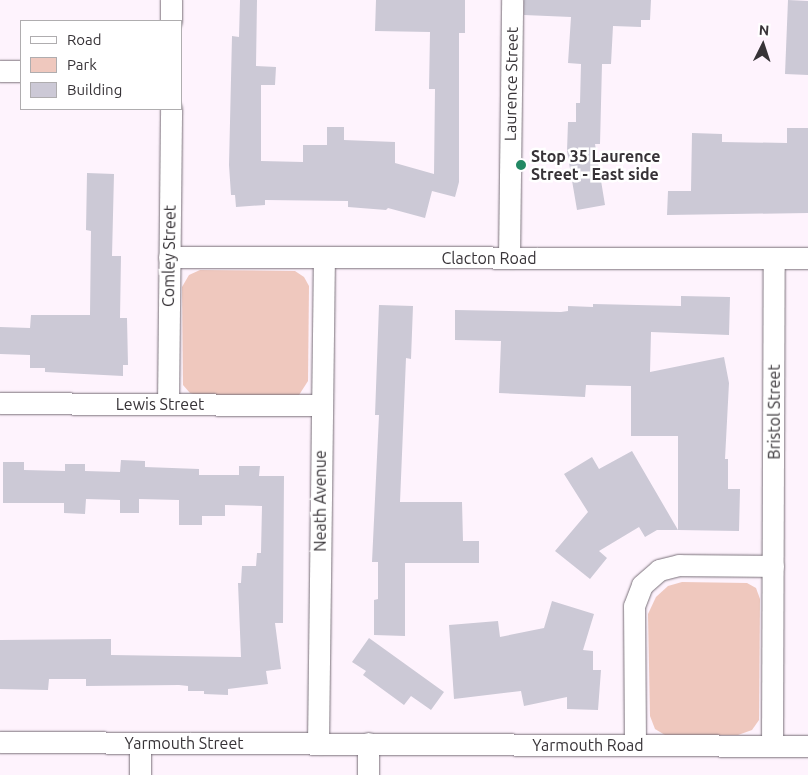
<!DOCTYPE html>
<html>
<head>
<meta charset="utf-8">
<style>
	body { margin:0 }
	#map { position:relative; width:808px; height:775px; overflow:hidden; background:#fef3fd; font-family:Ubuntu,sans-serif }
	div>[style] { position:absolute }
	[style*='--x'] { left:calc(var(--x)*1px); top:calc(var(--y)*1px); width:calc(var(--w)*1px); rotate:calc(var(--a)*1deg) }
	.green>* { inset:0; background:#efc8be }
	.building>* { inset:0; background:#ccc9d6 }
	.roads { filter:drop-shadow(0 0 1px #797079) drop-shadow(0 0 1px #797079) }
	.minor>* { height:21px; margin:-10.5px; padding:0 10.5px; transform-origin:10.5px; border-radius:10.5px; background:#fff }
	.dots>* { width:14px; height:14px; translate:-50% -50%; box-sizing:border-box; border:2px solid #fff; border-radius:50% }
	span { translate:-50% -50%; white-space:nowrap; text-align:center; line-height:1.15; -webkit-text-stroke:5px #fff; paint-order:stroke }
	.street-label { font-size:16px; color:#373337 }
	.poi-label { font-size:16px; color:#373337; font-weight:700 }
	.left { translate:0 -50%; text-align:left }
	.legend { position:absolute; left:20px; top:20px; width:162px; height:90px; box-sizing:border-box; background:#fff; border:1px solid #afadaf; margin:0; padding:6px 9px; list-style:none; font-size:15px; color:#373337 }
	.legend li { display:flex; align-items:center; gap:10px; height:25px }
	.legend b { width:25px; border:1px solid #afadaf }
	.north { position:absolute; left:738px; top:20px; width:50px; height:50px; -webkit-text-stroke:4px #fff; paint-order:stroke; rotate:4deg; font-size:14px; font-weight:700; line-height:20px; text-align:center; color:#373337 }
	.north::after { content:''; display:block; margin:auto; width:18px; height:22px; background:#373337; clip-path:polygon(50% 0,100% 100%,50% 72%,0 100%) }
</style>
</head>
<body>
<div id="map">
	<div class="green">
		<div style="clip-path:polygon(200px 270px,295px 271px,304px 277px,309px 286px,308px 381px,299px 395px,200px 396px,190px 393px,183px 385px,182px 287px,189px 275px)"></div>
		<div style="clip-path:polygon(682px 582px,747px 583px,756px 588px,760px 599px,759px 720px,752px 730px,738px 735px,665px 735px,655px 729px,650px 716px,648px 614px,656px 597px,668px 586px)"></div>
	</div>
	<div class="building">
		<div style="clip-path:polygon(240px 0,257px 0,256px 66px,276px 67px,275px 85px,261px 85px,261px 161px,303px 162px,303px 145px,327px 145px,327px 127px,344px 127px,344px 140px,395px 142px,395px 163px,434px 174px,435px 89px,429px 89px,430px 32px,375px 31px,376px 0,465px 0,465px 33px,459px 33px,459px 182px,455px 197px,432px 191px,425px 218px,388px 208px,386px 210px,348px 207px,348px 201px,265px 200px,265px 205px,236px 207px,235px 195px,231px 195px,229px 165px,232px 36px,239px 37px)"></div>
		<div style="clip-path:polygon(524px 0,651px 0,650px 20px,641px 20px,641px 27px,613px 26px,611px 64px,602px 64px,600px 144px,595px 144px,605px 205px,577px 210px,567px 151px,568px 122px,576px 122px,576px 103px,580px 103px,581px 64px,568px 63px,571px 17px,524px 15px)"></div>
		<div style="clip-path:polygon(788px 0,808px 1px,808px 75px,785px 74px)"></div>
		<div style="clip-path:polygon(787px 128px,808px 128px,808px 213px,667px 215px,668px 191px,691px 191px,692px 133px,722px 134px,722px 142px,787px 143px)"></div>
		<div style="clip-path:polygon(87px 173px,114px 174px,112px 256px,121px 256px,120px 318px,127px 318px,128px 365px,123px 365px,123px 376px,45px 372px,45px 368px,30px 368px,30px 355px,0 354px,0 327px,30px 328px,31px 315px,90px 315px,91px 231px,86px 230px)"></div>
		<div style="clip-path:polygon(681px 296px,730px 297px,729px 335px,651px 332px,650px 372px,724px 357px,729px 383px,725px 459px,728px 459px,728px 489px,740px 489px,739px 531px,678px 530px,678px 436px,631px 436px,631px 386px,586px 385px,585px 397px,499px 393px,501px 341px,455px 340px,455px 310px,561px 312px,568px 311px,568px 306px,593px 307px,593px 304px,681px 306px)"></div>
		<div style="clip-path:polygon(379px 305px,413px 306px,411px 359px,406px 358px,400px 502px,462px 502px,463px 541px,479px 541px,479px 563px,405px 563px,405px 636px,374px 635px,374px 600px,378px 599px,378px 562px,372px 562px,379px 415px,375px 415px)"></div>
		<div style="clip-path:polygon(632px 451px,678px 530px,657px 530px,645px 537px,639px 527px,599px 551px,607px 558px,590px 579px,555px 551px,588px 512px,564px 474px,592px 457px,599px 469px)"></div>
		<div style="clip-path:polygon(121px 460px,145px 461px,145px 467px,199px 469px,199px 475px,239px 475px,239px 466px,260px 466px,259px 476px,284px 476px,283px 623px,275px 623px,281px 669px,266px 671px,268px 684px,228px 689px,228px 695px,204px 694px,204px 691px,188px 691px,188px 686px,179px 685px,86px 686px,86px 679px,49px 679px,48px 690px,0 689px,0 640px,111px 639px,111px 655px,241px 657px,238px 583px,241px 583px,242px 566px,256px 566px,257px 553px,261px 553px,262px 506px,225px 505px,225px 516px,202px 516px,202px 525px,179px 525px,179px 500px,139px 499px,139px 513px,120px 513px,120px 500px,86px 499px,85px 514px,64px 513px,64px 503px,3px 503px,3px 462px,24px 462px,24px 470px,65px 471px,65px 464px,85px 464px,85px 471px,120px 472px)"></div>
		<div style="clip-path:polygon(552px 601px,594px 614px,583px 650px,593px 651px,593px 670px,601px 670px,598px 710px,567px 709px,567px 697px,524px 706px,521px 691px,454px 699px,449px 625px,498px 621px,500px 637px,544px 628px)"></div>
		<div style="clip-path:polygon(369px 638px,444px 692px,431px 710px,411px 696px,404px 705px,363px 675px,366px 671px,352px 662px)"></div>
	</div>
	<div class="roads">
		<div class="minor">
			<div style="--x:171;--y:21;--w:21;--a:-90"></div>
			<div style="--x:0;--y:71;--w:21;--a:0"></div>
			<div style="--x:169;--y:257;--w:639;--a:0.09"></div>
			<div style="--x:509;--y:258;--w:258;--a:-89.3"></div>
			<div style="--x:0;--y:403;--w:321;--a:0.4"></div>
			<div style="--x:168;--y:404;--w:295;--a:-89.4"></div>
			<div style="--x:0;--y:742;--w:808;--a:0.28"></div>
			<div style="--x:318;--y:744;--w:486;--a:-89.3"></div>
			<div style="--x:635;--y:745;--w:139;--a:-90.4"></div>
			<div style="--x:634;--y:606;--w:22;--a:-69"></div>
			<div style="--x:642;--y:585;--w:23;--a:-41"></div>
			<div style="--x:659;--y:570;--w:21;--a:-14"></div>
			<div style="--x:679;--y:565;--w:94;--a:0.6"></div>
			<div style="--x:772;--y:746;--w:488;--a:-89.8"></div>
			<div style="--x:140;--y:775;--w:32;--a:-90"></div>
			<div style="--x:368;--y:775;--w:32;--a:-90"></div>
		</div>
	</div>
	<div class="dots">
		<div style="left:521px;top:165px;background:#238864"></div>
	</div>
	<div class="street-label">
		<span style="left:511px;top:84px;rotate:-89deg">Laurence Street</span>
		<span style="left:169px;top:256px;rotate:-89deg">Comley Street</span>
		<span style="left:489px;top:258px">Clacton Road</span>
		<span style="left:160px;top:404px">Lewis Street</span>
		<span style="left:774px;top:412px;rotate:-90deg">Bristol Street</span>
		<span style="left:320px;top:501px;rotate:-90deg">Neath Avenue</span>
		<span style="left:184px;top:743px">Yarmouth Street</span>
		<span style="left:588px;top:745px">Yarmouth Road</span>
	</div>
	<div class="poi-label">
		<span class="left" style="left:531px;top:165px">Stop 35 Laurence<br>Street - East side</span>
	</div>
	<ul class="legend">
	<li><b style="height:6px;background:#fff"></b>Road</li>
	<li><b style="height:14px;background:#efc8be"></b>Park</li>
	<li><b style="height:14px;background:#ccc9d6"></b>Building</li>
	</ul>
	<div class="north">N</div>
</div>
</body>
</html>
